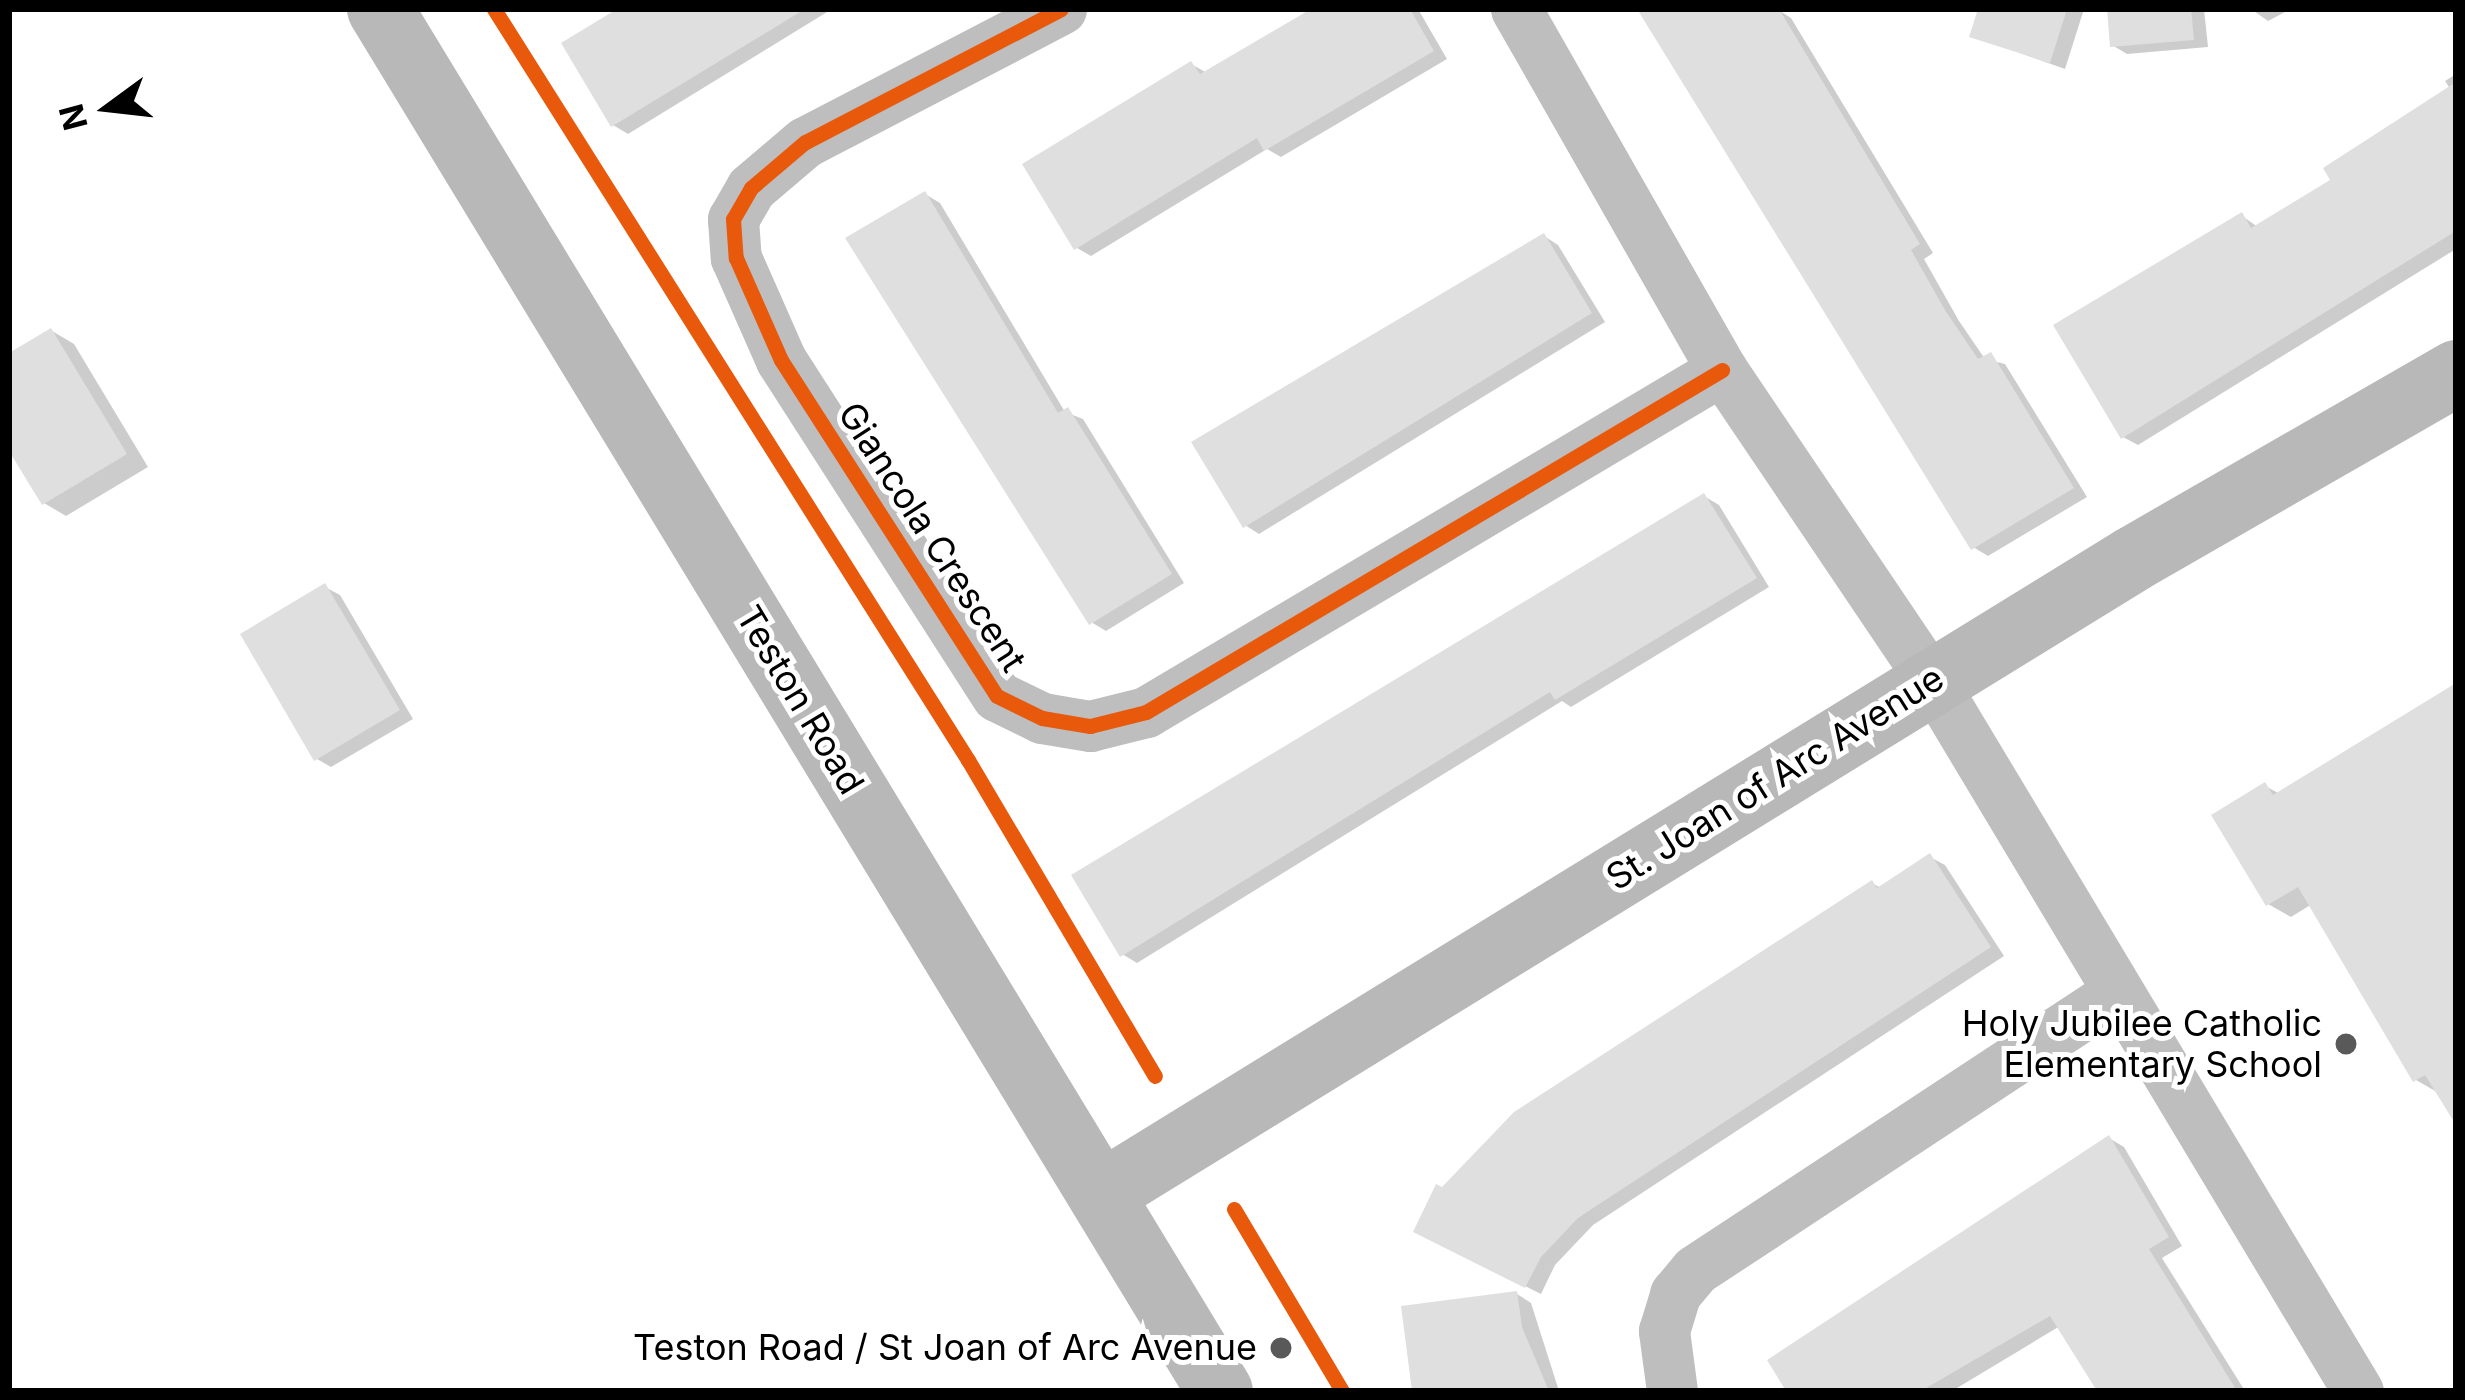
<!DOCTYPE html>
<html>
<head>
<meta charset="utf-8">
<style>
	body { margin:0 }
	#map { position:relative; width:2465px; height:1400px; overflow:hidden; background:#fff; font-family:Inter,sans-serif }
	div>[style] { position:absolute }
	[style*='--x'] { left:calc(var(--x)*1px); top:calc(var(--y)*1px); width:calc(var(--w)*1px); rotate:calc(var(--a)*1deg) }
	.shadow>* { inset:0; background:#0003 }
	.building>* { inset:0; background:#dfdfdf }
	.street>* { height:51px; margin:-25.5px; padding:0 25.5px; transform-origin:25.5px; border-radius:25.5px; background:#bebebe }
	.secondary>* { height:66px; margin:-33px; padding:0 33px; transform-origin:33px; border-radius:33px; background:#b8b8b8 }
	.cycleway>* { height:15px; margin:-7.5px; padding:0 7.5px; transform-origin:7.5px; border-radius:7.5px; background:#e8590c }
	.dots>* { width:33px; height:33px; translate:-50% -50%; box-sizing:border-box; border:6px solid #fff; border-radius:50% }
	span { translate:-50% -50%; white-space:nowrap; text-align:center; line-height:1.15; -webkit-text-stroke:10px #fff; paint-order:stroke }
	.street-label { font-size:36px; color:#000 }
	.poi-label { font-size:36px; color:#000 }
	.right { translate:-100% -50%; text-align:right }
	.frame { position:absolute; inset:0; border:12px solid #000; pointer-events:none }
	.north { position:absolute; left:48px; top:48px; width:120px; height:120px; -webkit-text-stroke:9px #fff; paint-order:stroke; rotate:255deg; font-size:33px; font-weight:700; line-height:48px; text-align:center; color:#000 }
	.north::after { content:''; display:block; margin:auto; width:42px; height:54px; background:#000; clip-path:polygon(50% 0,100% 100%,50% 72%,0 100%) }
</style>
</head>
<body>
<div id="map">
	<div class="shadow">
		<div style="clip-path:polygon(622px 9px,832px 9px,628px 134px,613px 125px)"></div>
		<div style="clip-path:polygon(1317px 9px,1418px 9px,1447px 59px,1281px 157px,1267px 149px,1091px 256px,1077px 248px,1191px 64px,1207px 73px)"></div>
		<div style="clip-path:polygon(1643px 9px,1777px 9px,1791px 18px,1933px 253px,1924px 259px,1959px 321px,1985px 359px,2005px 364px,2087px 497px,1988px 556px,1973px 547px)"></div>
		<div style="clip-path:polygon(1981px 9px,2084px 9px,2065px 69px,1972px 36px)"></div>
		<div style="clip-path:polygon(2110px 9px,2204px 9px,2208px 47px,2127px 54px,2112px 45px)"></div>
		<div style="clip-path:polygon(2251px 9px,2291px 9px,2268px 21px)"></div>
		<div style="clip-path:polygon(2456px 74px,2456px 249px,2138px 445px,2123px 437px,2242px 216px,2258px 227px,2334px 181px,2451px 90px,2445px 81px)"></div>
		<div style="clip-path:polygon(925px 194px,940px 203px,1065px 412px,1083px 419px,1184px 583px,1106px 631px,1091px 622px)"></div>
		<div style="clip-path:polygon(1544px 236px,1558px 245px,1605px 322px,1259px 534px,1245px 525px)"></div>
		<div style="clip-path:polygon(52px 331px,74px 344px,148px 467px,66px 516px,44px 503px,9px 446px,9px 357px)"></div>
		<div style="clip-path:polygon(1704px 496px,1719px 505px,1769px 587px,1571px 707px,1562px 701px,1137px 963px,1122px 954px)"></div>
		<div style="clip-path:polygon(325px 587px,340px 595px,413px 719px,331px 767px,317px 759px)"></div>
		<div style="clip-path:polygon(2456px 687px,2456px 1103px,2416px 1080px,2312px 904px,2291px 917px,2268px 904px,2265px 786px,2280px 794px)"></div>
		<div style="clip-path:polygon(1930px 857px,1945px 865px,2004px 956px,1593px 1225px,1555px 1265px,1541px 1294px,1431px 1239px,1443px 1191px,1872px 883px,1881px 888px)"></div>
		<div style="clip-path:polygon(2109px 1138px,2124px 1147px,2182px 1246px,2162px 1258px,2245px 1391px,2101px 1391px,2060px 1326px,1952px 1391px,1790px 1391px)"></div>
		<div style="clip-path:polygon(1517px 1294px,1531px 1303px,1559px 1391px,1419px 1391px)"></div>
	</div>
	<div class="building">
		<div style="clip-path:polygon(617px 9px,805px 9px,611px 127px,561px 43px)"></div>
		<div style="clip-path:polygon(1311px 9px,1410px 9px,1434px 51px,1264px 151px,1257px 138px,1074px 250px,1022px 164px,1191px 61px,1200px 74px)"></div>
		<div style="clip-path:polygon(1637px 9px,1779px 9px,1920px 244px,1911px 250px,1945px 310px,1978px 359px,1991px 352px,2074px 488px,1971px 550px)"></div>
		<div style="clip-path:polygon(1978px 9px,2067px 9px,2050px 63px,1969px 37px)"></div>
		<div style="clip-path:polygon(2107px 9px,2191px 9px,2194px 40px,2110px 47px)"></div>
		<div style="clip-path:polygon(2456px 82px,2456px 231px,2121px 439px,2053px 325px,2242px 212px,2251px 228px,2330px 180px,2323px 168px)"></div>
		<div style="clip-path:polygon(925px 191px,1058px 413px,1068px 407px,1172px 574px,1089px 625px,845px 238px)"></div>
		<div style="clip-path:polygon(1544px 233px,1592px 313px,1243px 528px,1191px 442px)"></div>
		<div style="clip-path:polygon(51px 328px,127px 454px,42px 505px,9px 451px,9px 353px)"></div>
		<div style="clip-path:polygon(1704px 493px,1757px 578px,1555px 700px,1550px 692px,1120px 957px,1071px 875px)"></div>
		<div style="clip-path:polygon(325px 583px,400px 710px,314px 761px,240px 634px)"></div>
		<div style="clip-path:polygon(2456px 683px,2456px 1125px,2425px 1075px,2413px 1082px,2298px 887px,2266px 906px,2211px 815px,2265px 782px,2273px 795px)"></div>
		<div style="clip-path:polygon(1930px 853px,1991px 947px,1578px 1218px,1541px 1257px,1525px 1288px,1413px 1232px,1436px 1184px,1442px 1187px,1514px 1112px,1872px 880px,1877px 888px)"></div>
		<div style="clip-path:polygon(2109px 1135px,2169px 1237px,2149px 1249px,2237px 1391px,2097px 1391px,2050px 1316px,1921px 1391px,1786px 1391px,1767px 1360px)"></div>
		<div style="clip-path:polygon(1517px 1291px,1522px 1327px,1549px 1391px,1412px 1391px,1401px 1306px)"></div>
	</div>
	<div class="street">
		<div style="--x:1061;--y:9;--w:288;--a:152.5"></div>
		<div style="--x:805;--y:142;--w:71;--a:139.6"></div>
		<div style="--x:751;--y:188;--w:36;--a:120"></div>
		<div style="--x:733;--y:219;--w:39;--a:86"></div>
		<div style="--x:736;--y:258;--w:111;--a:66.2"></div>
		<div style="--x:781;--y:360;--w:399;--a:57.3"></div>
		<div style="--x:997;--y:696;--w:50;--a:26.1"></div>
		<div style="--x:1042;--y:718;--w:49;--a:9.5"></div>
		<div style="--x:1090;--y:726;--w:58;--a:-14"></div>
		<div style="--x:1146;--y:712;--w:670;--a:-30.7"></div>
		<div style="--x:1516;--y:9;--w:416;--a:60.3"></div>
		<div style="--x:1722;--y:370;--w:375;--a:56"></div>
		<div style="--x:1932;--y:681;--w:828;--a:59.04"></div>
		<div style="--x:1672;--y:1391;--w:61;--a:-97.6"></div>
		<div style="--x:1664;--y:1331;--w:39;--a:-73"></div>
		<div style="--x:1675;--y:1294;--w:31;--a:-50"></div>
		<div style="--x:1695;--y:1270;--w:504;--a:-33.34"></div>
	</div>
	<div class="secondary">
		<div style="--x:380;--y:9;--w:1617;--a:58.71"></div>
		<div style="--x:1101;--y:1194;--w:1212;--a:-31.6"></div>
		<div style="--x:2133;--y:559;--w:373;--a:-29.9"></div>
	</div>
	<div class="cycleway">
		<div style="--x:494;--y:9;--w:888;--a:57.74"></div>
		<div style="--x:968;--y:760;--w:367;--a:59.4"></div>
		<div style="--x:1061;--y:9;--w:288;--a:152.5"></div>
		<div style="--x:805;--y:142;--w:71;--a:139.6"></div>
		<div style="--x:751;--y:188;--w:36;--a:120"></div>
		<div style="--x:733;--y:219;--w:39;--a:86"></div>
		<div style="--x:736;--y:258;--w:111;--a:66.2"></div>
		<div style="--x:781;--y:360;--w:399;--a:57.3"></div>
		<div style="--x:997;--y:696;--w:50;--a:26.1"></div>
		<div style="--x:1042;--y:718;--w:49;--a:9.5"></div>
		<div style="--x:1090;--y:726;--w:58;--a:-14"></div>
		<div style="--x:1146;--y:712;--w:670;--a:-30.7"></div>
		<div style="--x:1234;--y:1209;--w:212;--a:59.3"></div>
	</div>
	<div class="dots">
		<div style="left:2346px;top:1044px;background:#595959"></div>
		<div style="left:1281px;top:1348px;background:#595959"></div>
	</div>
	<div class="street-label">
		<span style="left:932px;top:537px;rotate:57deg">Giancola Crescent</span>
		<span style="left:800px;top:700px;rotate:59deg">Teston Road</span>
		<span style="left:1775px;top:778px;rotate:-32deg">St. Joan of Arc Avenue</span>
	</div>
	<div class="poi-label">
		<span class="right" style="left:2322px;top:1044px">Holy Jubilee Catholic<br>Elementary School</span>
		<span class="right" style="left:1257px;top:1348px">Teston Road / St Joan of Arc Avenue</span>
	</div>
	<div class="frame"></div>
	<div class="north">N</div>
</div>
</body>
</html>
